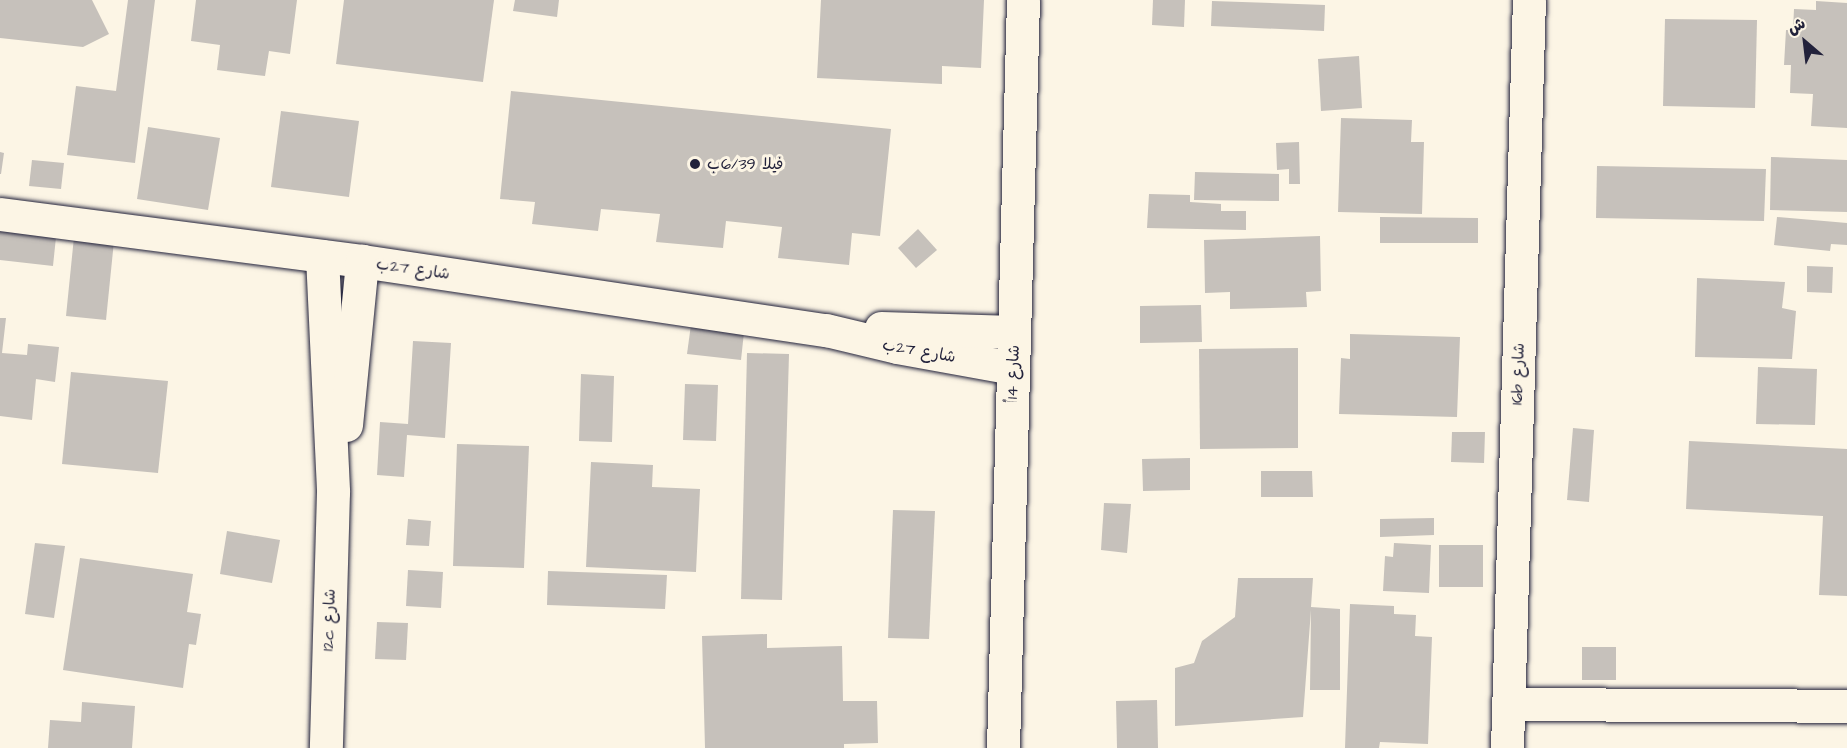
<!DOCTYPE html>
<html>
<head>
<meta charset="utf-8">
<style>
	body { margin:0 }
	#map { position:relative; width:1847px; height:748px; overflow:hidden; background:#fcf5e5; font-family:"Architects Daughter","Playpen Sans Arabic",sans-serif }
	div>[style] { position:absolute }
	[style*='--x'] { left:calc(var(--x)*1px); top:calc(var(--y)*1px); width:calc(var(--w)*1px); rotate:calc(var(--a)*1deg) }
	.building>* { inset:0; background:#c6c1bb }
	.roads { filter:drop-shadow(0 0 2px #22223b) drop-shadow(0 0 2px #22223b) }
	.minor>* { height:33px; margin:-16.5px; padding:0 16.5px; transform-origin:16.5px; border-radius:16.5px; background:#fcf5e5 }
	.dots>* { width:16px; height:16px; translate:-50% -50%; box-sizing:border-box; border:3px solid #fcf5e5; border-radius:50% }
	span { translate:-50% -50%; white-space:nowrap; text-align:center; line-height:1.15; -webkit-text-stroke:6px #fcf5e5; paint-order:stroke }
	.poi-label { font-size:16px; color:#22223b }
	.left { translate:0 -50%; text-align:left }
	.street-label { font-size:16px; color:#22223b }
	.north { position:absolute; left:1775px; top:12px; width:60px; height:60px; -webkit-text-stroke:4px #fcf5e5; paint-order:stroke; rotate:332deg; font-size:16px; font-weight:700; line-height:24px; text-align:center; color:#22223b }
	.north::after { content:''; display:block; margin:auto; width:21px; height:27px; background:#22223b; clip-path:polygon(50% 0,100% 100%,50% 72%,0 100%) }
</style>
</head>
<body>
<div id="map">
	<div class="building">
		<div style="clip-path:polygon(0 0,92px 0,109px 34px,83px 47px,0 38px)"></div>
		<div style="clip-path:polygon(128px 0,155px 0,135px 163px,67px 155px,76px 86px,116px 91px)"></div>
		<div style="clip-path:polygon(196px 0,297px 0,290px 54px,269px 51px,265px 76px,217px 70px,220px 45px,191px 41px)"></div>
		<div style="clip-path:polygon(344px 0,494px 0,483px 82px,336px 64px)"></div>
		<div style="clip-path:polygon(515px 0,559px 0,557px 17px,513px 11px)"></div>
		<div style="clip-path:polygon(821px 0,984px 0,981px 68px,942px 66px,942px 84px,817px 78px)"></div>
		<div style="clip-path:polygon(1153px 0,1185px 0,1184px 27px,1152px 25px)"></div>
		<div style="clip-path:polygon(1212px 1px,1325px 5px,1324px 31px,1211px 26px)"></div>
		<div style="clip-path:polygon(1816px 1px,1847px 3px,1847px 128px,1811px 126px,1813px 94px,1790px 93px,1791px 65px,1784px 65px,1786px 30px,1793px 30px,1794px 9px,1816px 10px)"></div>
		<div style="clip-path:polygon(1665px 19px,1757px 20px,1755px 108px,1663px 106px)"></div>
		<div style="clip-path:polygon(1359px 56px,1362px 108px,1321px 111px,1318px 59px)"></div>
		<div style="clip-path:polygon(511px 91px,891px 129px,880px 236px,852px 233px,849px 265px,778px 258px,782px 227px,726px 221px,723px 248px,656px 242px,660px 214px,601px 209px,598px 231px,532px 224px,535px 202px,500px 199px)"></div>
		<div style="clip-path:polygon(281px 111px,359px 121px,349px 197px,271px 187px)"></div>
		<div style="clip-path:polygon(1341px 118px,1412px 120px,1411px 142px,1424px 142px,1422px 214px,1338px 212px)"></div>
		<div style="clip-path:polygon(148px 127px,220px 138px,208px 210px,137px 199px)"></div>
		<div style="clip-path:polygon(1299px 142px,1300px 184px,1289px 184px,1289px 169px,1277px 170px,1276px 143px)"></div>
		<div style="clip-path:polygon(0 152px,4px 153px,1px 174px,0 174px)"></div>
		<div style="clip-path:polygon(1771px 157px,1847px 160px,1847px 212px,1770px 210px)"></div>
		<div style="clip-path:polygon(32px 160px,64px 163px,61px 189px,29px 186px)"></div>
		<div style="clip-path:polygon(1597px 166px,1766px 169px,1764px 221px,1596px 218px)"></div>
		<div style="clip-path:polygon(1195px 172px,1279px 174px,1279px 201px,1194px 200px)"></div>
		<div style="clip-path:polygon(1149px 194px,1190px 195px,1190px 202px,1221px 204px,1221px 211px,1246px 211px,1246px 230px,1147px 228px)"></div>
		<div style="clip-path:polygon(1380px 217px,1478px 218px,1478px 243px,1380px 243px)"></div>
		<div style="clip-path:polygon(1777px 217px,1847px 223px,1847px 245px,1831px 244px,1830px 251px,1774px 245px)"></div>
		<div style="clip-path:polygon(918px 229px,937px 250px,916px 268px,898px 248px)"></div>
		<div style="clip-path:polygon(0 231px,56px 237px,53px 266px,0 260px)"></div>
		<div style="clip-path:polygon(1320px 236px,1321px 291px,1306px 292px,1307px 307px,1230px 309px,1230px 292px,1205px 293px,1204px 240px)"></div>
		<div style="clip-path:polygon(74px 237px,114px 241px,106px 320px,66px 316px)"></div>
		<div style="clip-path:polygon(1807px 266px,1833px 267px,1832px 293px,1807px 292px)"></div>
		<div style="clip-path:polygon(1697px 278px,1785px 282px,1782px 308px,1796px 311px,1792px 359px,1695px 357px)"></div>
		<div style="clip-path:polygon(1201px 305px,1202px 342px,1140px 343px,1140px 306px)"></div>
		<div style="clip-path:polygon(692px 317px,745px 323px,741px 360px,687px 354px)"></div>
		<div style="clip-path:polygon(0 318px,6px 318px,2px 353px,27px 355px,28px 344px,59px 347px,55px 382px,36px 379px,32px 420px,0 416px)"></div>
		<div style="clip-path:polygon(1350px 334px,1460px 337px,1457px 417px,1339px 414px,1341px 358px,1350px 359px)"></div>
		<div style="clip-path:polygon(413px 341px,451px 343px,445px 438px,407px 435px,404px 477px,377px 475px,380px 422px,408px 424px)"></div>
		<div style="clip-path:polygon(1298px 348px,1298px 448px,1200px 449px,1199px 349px)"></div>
		<div style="clip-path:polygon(747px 353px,789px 354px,782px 600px,741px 599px)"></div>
		<div style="clip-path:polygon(1758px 367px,1817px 369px,1815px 425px,1756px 424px)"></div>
		<div style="clip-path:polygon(71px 372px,168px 381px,158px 473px,62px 464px)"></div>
		<div style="clip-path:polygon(581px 374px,614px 376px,612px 442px,579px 441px)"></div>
		<div style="clip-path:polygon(685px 384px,718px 385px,716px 441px,683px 440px)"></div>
		<div style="clip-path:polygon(1573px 428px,1594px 430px,1589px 502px,1567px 500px)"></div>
		<div style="clip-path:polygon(1452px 432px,1485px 432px,1484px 463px,1451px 462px)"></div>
		<div style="clip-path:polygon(1689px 441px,1847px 449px,1847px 596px,1819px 595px,1823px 516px,1686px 509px)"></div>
		<div style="clip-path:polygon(457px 444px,529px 446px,524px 568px,453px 566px)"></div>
		<div style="clip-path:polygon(1190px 458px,1190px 490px,1143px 491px,1142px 459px)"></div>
		<div style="clip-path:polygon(591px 462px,653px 465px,652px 487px,700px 489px,696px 572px,586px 567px)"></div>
		<div style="clip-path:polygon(1261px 471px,1312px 471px,1313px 497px,1261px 497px)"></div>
		<div style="clip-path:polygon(1104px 503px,1131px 504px,1127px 553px,1101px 550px)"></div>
		<div style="clip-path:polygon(893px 510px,935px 511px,929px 639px,888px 638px)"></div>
		<div style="clip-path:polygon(1434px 518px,1434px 535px,1380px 537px,1380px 519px)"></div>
		<div style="clip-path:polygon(408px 519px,431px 521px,429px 546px,406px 545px)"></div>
		<div style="clip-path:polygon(227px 531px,280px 540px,272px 583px,220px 574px)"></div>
		<div style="clip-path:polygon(35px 543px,65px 546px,54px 618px,25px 614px)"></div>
		<div style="clip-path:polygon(1394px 543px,1431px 545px,1429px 593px,1383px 591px,1385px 556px,1393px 557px)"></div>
		<div style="clip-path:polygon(1439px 545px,1483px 545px,1483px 587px,1439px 587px)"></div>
		<div style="clip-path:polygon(80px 558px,193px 574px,187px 612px,201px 614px,196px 645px,189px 644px,183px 688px,63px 670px)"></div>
		<div style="clip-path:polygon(408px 570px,443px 572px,441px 608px,406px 606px)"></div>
		<div style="clip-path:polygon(548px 571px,667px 575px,665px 609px,547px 605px)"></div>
		<div style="clip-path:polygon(1238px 578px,1313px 578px,1311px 607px,1340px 609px,1340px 690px,1310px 690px,1311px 610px,1303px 717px,1175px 726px,1175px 668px,1194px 663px,1202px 641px,1235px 617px)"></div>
		<div style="clip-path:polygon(1350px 604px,1394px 606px,1394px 614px,1416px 615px,1415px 636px,1432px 637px,1428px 744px,1380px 742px,1379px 748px,1345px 748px)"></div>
		<div style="clip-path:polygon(377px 622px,408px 623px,406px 660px,375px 659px)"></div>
		<div style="clip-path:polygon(767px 634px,767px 648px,842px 646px,843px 701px,877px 701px,878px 743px,844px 744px,844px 748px,705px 748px,702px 636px)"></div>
		<div style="clip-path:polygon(1582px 647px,1616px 647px,1616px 680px,1582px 680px)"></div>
		<div style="clip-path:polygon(1157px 700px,1158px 748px,1117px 748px,1116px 701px)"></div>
		<div style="clip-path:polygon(82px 702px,135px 706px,132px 748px,48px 748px,50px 720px,81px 722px)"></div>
	</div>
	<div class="roads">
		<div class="minor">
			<div style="--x:0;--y:214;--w:365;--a:7.4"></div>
			<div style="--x:362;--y:261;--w:469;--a:8.5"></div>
			<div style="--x:826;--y:330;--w:73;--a:13.5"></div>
			<div style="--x:897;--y:347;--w:118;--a:10.3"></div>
			<div style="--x:322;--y:256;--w:236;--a:87.3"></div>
			<div style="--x:333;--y:492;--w:256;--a:91.6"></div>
			<div style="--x:881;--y:328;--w:133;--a:1.7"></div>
			<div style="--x:346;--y:425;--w:165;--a:-84.4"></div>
			<div style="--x:1509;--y:704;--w:338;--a:0.3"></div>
			<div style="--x:1003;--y:748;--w:748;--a:-88.47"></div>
			<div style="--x:1507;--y:748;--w:748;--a:-88.32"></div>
		</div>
	</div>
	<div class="dots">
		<div style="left:695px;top:164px;background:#22223b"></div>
	</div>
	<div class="poi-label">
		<span class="left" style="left:707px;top:164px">فيلا 6/39ب</span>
	</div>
	<div class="street-label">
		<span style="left:413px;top:269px;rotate:8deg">شارع 27ب</span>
		<span style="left:919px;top:351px;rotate:10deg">شارع 27ب</span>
		<span style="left:1013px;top:374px;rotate:-88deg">شارع 14أ</span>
		<span style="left:1518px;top:374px;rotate:-88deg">16b شارع</span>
		<span style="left:329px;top:620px;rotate:-88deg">12c شارع</span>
	</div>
	<div class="north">ش</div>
</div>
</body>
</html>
